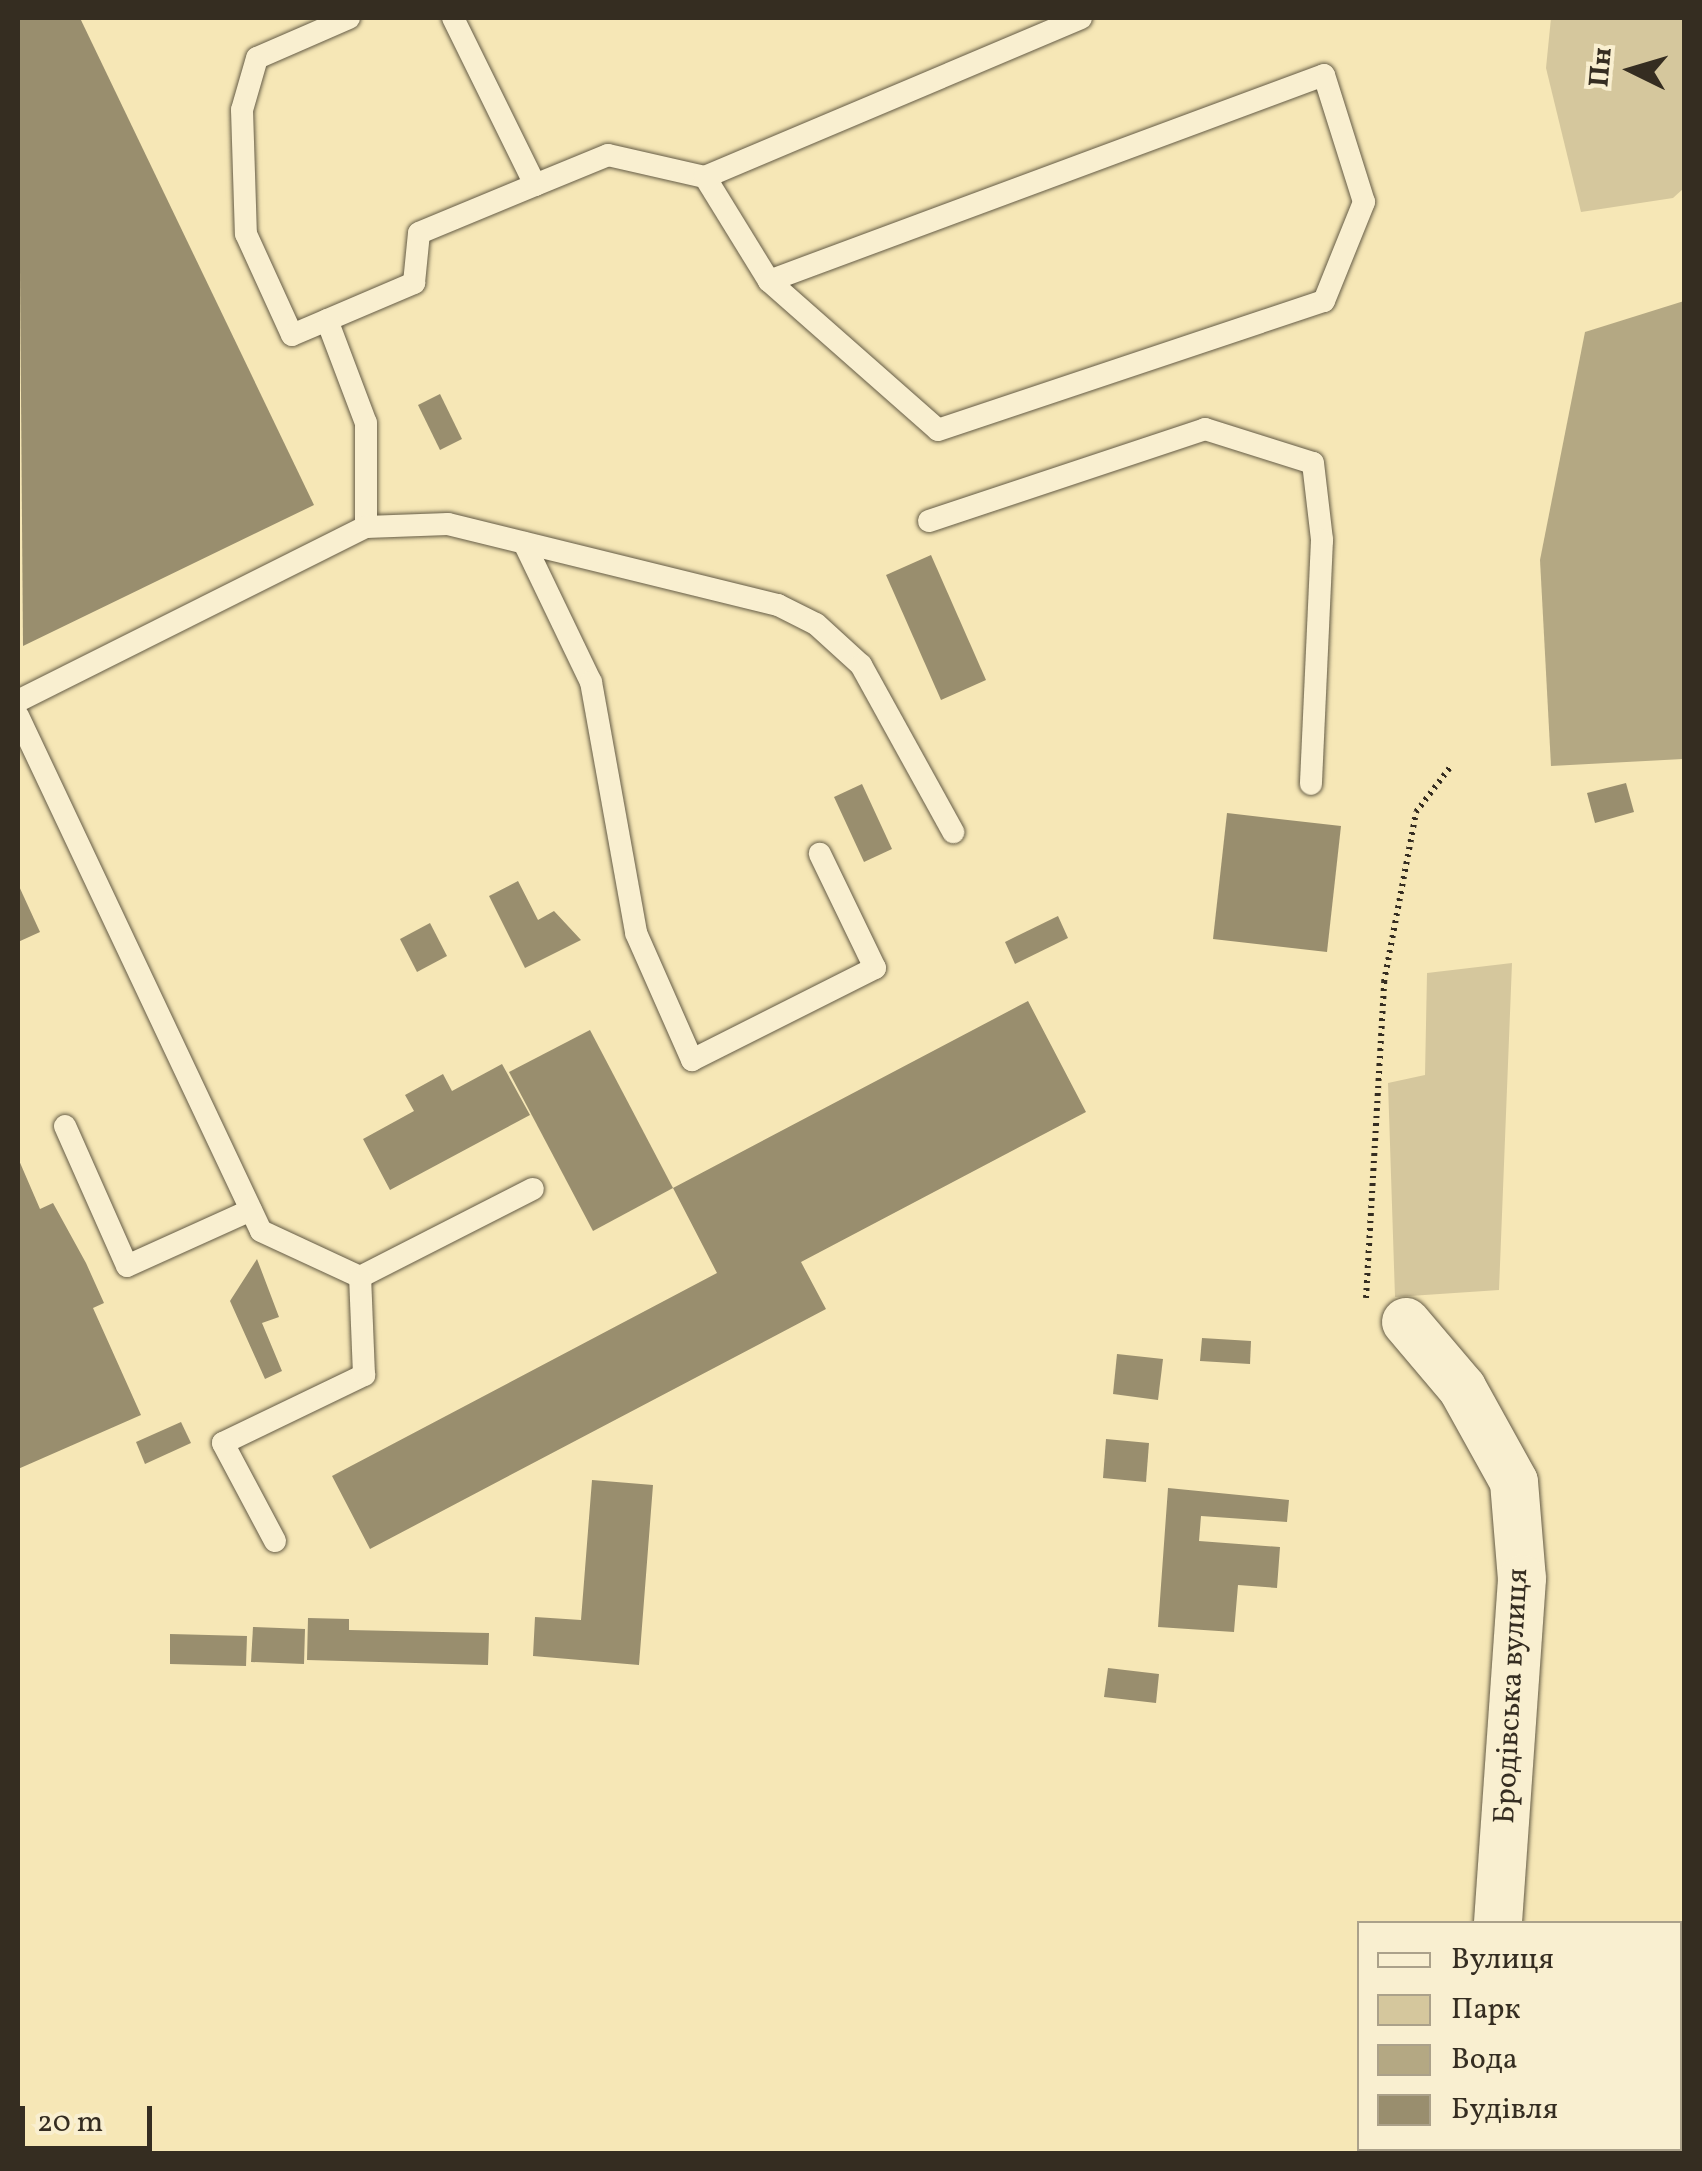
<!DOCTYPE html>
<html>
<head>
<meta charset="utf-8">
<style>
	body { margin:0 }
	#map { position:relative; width:1702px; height:2171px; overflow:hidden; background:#f6e7b6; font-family:Vollkorn,serif }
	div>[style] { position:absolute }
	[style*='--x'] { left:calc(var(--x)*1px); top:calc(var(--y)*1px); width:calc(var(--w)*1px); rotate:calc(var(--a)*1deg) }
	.green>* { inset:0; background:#d5c79d }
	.water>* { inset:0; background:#b4a883 }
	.building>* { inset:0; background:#998e6e }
	.path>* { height:6px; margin-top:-3px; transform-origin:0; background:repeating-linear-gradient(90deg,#352d21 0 2.5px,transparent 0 7.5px) }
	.roads { filter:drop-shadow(0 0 2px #655c46) drop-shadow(0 0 2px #655c46) }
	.service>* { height:22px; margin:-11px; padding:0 11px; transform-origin:11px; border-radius:11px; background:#f9efd0 }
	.minor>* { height:48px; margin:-24px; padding:0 24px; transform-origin:24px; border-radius:24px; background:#f9efd0 }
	span { translate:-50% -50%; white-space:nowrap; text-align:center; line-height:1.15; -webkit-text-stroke:10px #f9efd0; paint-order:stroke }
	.street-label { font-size:30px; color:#352d21 }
	.frame { position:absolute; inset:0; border:20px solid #352d21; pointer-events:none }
	.legend { position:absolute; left:1357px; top:1921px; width:325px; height:230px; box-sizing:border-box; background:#f9efd0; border:2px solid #aba18a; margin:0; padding:12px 18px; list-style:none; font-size:30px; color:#352d21 }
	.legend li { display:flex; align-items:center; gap:20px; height:50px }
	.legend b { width:50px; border:2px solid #aba18a }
	.north { position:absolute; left:1582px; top:20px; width:100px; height:100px; -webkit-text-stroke:8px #f9efd0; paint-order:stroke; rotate:275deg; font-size:28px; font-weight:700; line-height:40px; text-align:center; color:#352d21 }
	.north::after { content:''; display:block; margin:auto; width:35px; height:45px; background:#352d21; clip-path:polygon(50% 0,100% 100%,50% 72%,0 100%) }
	.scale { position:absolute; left:20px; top:2106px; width:132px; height:45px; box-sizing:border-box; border:5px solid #352d21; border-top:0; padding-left:12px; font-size:30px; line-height:35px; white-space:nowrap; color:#352d21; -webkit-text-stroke:8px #f9efd0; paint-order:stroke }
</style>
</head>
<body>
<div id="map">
	<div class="green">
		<div style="clip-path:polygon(1551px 18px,1684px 18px,1684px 188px,1673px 198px,1581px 212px,1546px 68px)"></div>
		<div style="clip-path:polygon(1512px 963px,1499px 1290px,1395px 1297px,1388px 1083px,1425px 1075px,1427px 973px)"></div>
	</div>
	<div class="water">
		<div style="clip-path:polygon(1684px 301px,1683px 759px,1551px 766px,1540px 560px,1585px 332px)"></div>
	</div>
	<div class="building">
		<div style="clip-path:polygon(18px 18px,80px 18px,314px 505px,23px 646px)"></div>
		<div style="clip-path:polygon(440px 394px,462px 439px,440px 450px,418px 405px)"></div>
		<div style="clip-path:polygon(931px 555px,986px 680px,941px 700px,886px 575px)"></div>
		<div style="clip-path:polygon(1626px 783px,1634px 812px,1595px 823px,1587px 793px)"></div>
		<div style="clip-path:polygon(862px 784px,892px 849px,864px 862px,834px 797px)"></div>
		<div style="clip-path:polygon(1227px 813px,1341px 826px,1327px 952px,1213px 939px)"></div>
		<div style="clip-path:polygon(518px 881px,538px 920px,554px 911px,581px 940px,525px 968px,489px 896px)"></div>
		<div style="clip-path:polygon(18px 884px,40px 932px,18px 942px)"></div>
		<div style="clip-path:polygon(1058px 916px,1068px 938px,1015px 964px,1005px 942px)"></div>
		<div style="clip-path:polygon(430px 923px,447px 956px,417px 972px,400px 939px)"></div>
		<div style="clip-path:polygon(1028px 1001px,1086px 1112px,801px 1262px,826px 1309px,370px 1549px,332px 1476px,717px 1273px,673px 1188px)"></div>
		<div style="clip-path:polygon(590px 1030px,673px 1188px,593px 1231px,509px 1072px)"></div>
		<div style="clip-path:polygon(502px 1064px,530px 1115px,390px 1190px,363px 1139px,414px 1111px,405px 1095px,443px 1074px,452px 1091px)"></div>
		<div style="clip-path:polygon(18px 1158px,40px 1209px,53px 1203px,86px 1263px,104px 1303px,93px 1308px,141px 1415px,18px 1469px)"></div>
		<div style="clip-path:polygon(257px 1259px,279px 1317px,262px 1323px,282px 1371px,265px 1379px,230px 1301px)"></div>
		<div style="clip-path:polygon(1202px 1338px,1251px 1341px,1250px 1364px,1200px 1361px)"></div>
		<div style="clip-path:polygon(1117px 1354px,1163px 1359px,1158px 1400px,1113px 1394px)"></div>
		<div style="clip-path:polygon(181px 1422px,191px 1443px,145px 1464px,136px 1442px)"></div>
		<div style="clip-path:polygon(1106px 1439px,1149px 1443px,1146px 1482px,1103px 1478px)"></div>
		<div style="clip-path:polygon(592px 1480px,653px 1485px,639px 1665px,533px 1656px,535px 1617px,581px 1620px)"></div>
		<div style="clip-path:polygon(1168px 1488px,1289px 1500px,1287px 1522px,1201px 1516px,1199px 1541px,1280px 1547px,1277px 1588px,1238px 1585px,1234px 1632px,1158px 1627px)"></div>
		<div style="clip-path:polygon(308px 1618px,349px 1619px,349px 1630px,489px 1633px,488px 1665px,307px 1660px)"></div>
		<div style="clip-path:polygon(253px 1627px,305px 1629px,304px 1664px,251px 1662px)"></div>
		<div style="clip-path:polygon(170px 1634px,247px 1636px,246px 1666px,170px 1664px)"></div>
		<div style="clip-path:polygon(1108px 1668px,1159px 1674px,1156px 1703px,1104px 1697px)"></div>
	</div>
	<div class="path">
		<div style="--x:1366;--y:1298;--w:317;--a:-86.7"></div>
		<div style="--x:1384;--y:982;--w:173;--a:-79.3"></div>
		<div style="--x:1416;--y:812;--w:58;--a:-52.7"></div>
	</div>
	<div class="roads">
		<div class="service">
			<div style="--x:349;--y:18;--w:100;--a:156.5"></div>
			<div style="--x:257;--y:58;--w:54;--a:106.1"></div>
			<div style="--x:242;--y:110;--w:124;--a:88.2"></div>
			<div style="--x:246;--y:234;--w:111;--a:65.5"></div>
			<div style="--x:292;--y:335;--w:133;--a:-23.1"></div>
			<div style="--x:414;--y:283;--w:50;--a:-84.3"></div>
			<div style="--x:419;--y:233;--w:126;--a:-22.5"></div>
			<div style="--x:453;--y:18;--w:186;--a:63.8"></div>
			<div style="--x:535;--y:185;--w:79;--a:-22.3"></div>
			<div style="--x:608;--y:155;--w:99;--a:12.8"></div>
			<div style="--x:705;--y:177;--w:122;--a:58.4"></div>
			<div style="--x:769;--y:281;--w:225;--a:41.4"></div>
			<div style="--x:938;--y:430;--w:407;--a:-18.5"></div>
			<div style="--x:1324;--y:301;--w:107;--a:-68"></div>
			<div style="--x:1364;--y:202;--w:133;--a:-107.5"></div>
			<div style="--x:1324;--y:75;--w:592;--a:159.64"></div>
			<div style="--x:705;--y:177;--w:408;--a:-22.9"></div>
			<div style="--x:327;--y:320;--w:110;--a:69.3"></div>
			<div style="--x:366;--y:423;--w:104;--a:90"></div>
			<div style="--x:929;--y:521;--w:291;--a:-18.4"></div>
			<div style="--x:1205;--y:429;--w:113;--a:17.5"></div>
			<div style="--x:1313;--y:463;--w:78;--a:83.3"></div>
			<div style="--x:1322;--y:540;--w:244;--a:92.6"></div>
			<div style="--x:524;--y:543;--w:154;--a:64.3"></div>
			<div style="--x:591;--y:682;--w:255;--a:79.8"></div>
			<div style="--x:636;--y:933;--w:139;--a:66.2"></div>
			<div style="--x:692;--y:1060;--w:205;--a:-26.7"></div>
			<div style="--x:875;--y:968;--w:127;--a:-115.8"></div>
			<div style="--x:18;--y:701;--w:389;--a:-26.6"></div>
			<div style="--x:366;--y:527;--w:82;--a:-2.1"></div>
			<div style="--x:448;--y:524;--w:340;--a:13.8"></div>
			<div style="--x:778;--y:605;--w:42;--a:26.6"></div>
			<div style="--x:816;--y:624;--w:61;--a:42.3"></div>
			<div style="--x:861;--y:665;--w:191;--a:61.1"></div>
			<div style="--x:18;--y:716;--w:569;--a:64.74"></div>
			<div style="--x:261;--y:1231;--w:109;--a:24.9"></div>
			<div style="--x:360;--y:1277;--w:194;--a:-27"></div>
			<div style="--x:65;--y:1126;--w:153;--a:66.1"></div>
			<div style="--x:127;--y:1266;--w:136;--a:-24.3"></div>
			<div style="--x:275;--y:1541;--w:111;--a:-118"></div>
			<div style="--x:223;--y:1443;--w:157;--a:-25.7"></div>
			<div style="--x:364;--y:1375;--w:98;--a:-92.3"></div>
		</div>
		<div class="minor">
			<div style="--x:1406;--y:1322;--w:87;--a:49.7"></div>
			<div style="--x:1462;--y:1388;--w:107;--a:61"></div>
			<div style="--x:1514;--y:1482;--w:97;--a:85.3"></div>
			<div style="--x:1522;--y:1579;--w:346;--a:94"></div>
			<div style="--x:1472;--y:2154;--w:6;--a:-90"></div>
		</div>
	</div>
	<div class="street-label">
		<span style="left:1512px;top:1696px;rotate:-87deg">Бродівська вулиця</span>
	</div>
	<div class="frame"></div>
	<ul class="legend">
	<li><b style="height:12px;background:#f9efd0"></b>Вулиця</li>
	<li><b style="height:28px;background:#d5c79d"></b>Парк</li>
	<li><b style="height:28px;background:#b4a883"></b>Вода</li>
	<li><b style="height:28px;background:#998e6e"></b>Будівля</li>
	</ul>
	<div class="north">Пн</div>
	<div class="scale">20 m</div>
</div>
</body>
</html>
